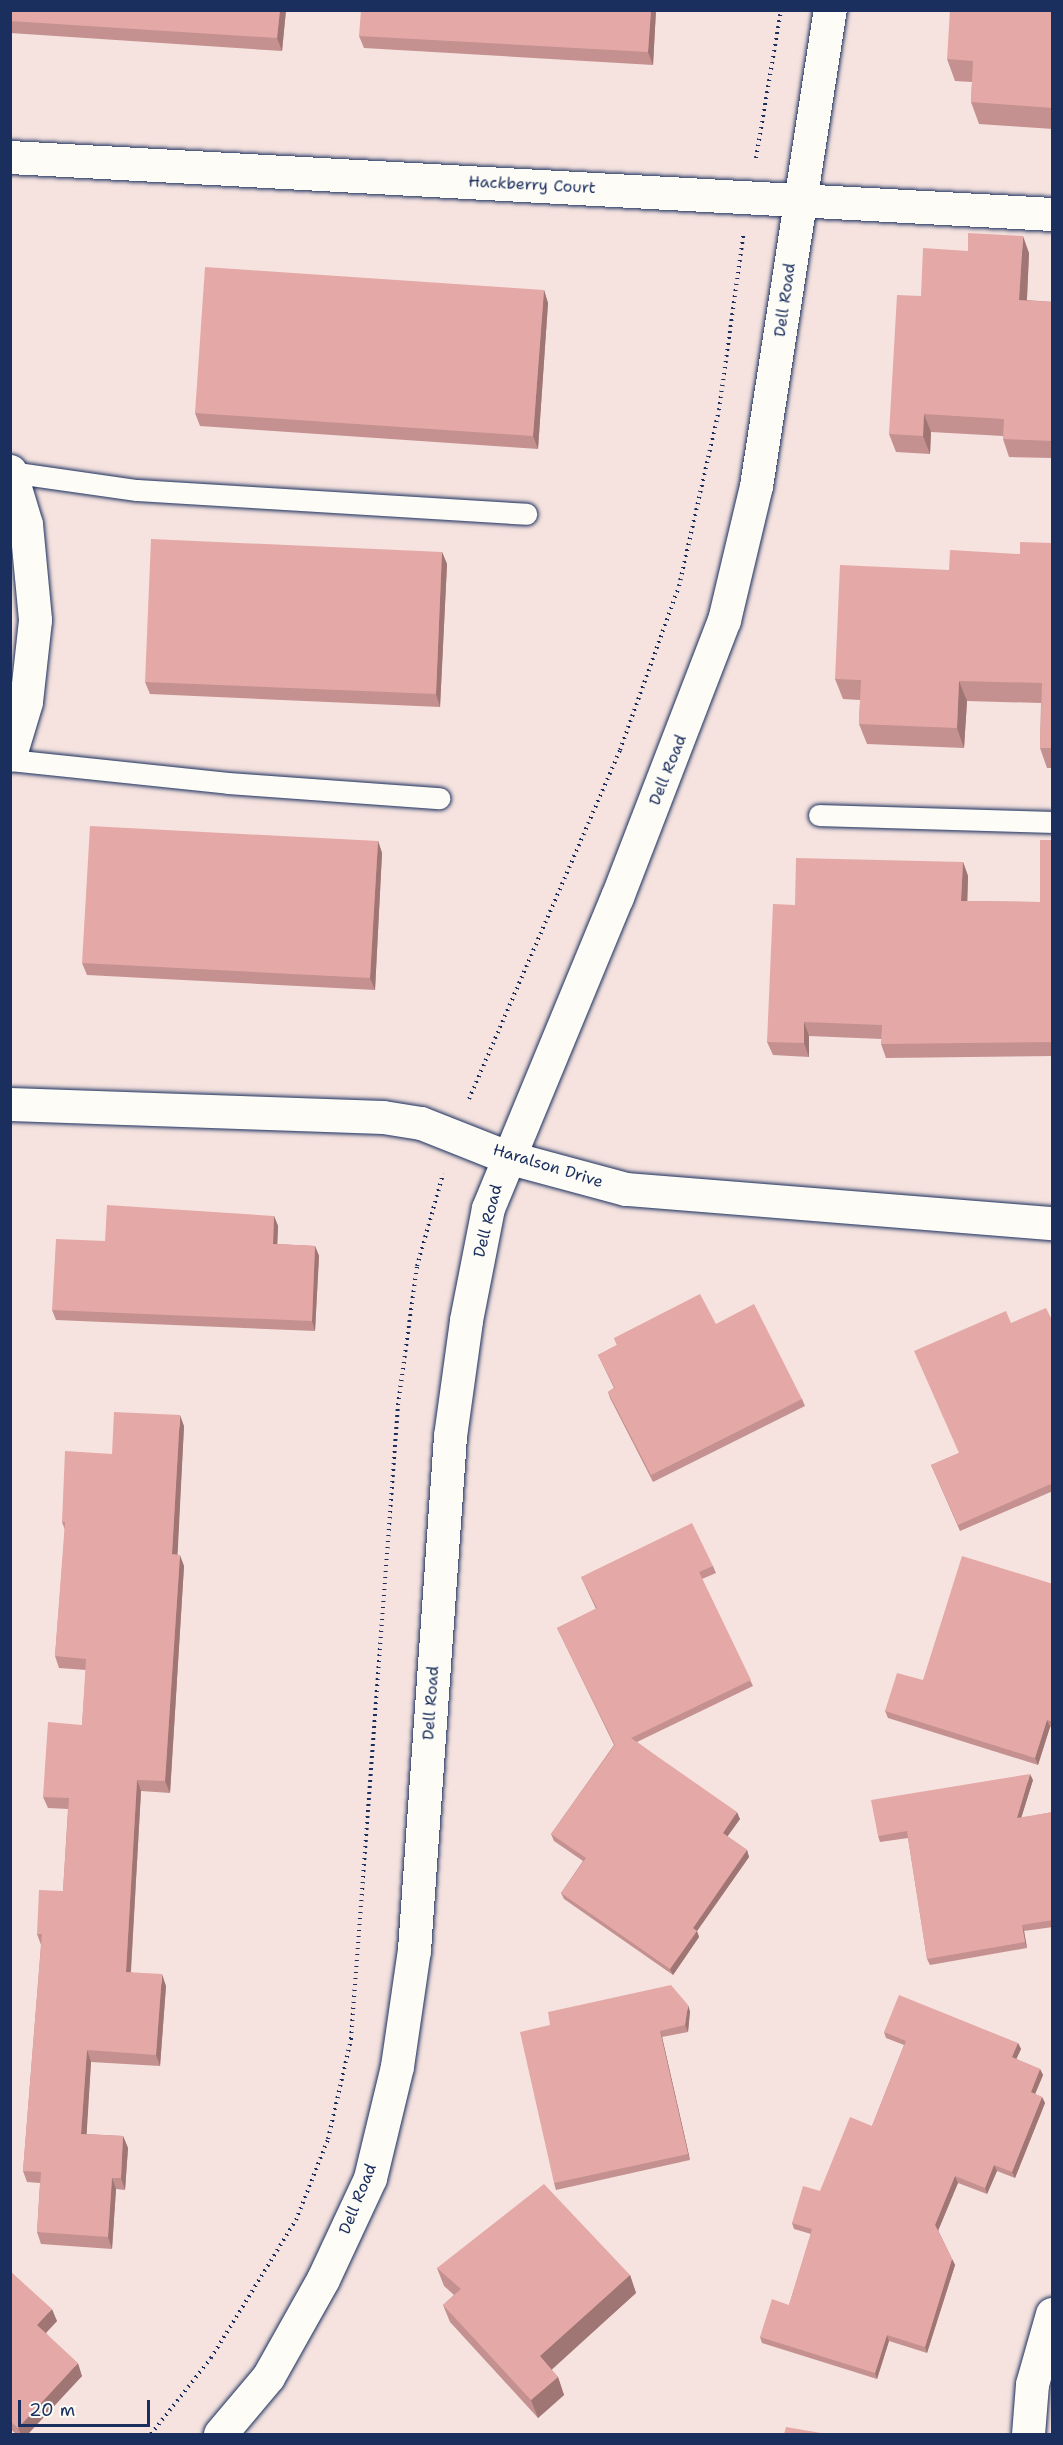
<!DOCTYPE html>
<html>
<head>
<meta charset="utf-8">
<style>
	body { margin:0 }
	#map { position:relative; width:1063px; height:2445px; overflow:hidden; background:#f6e3df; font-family:"Shantell Sans",sans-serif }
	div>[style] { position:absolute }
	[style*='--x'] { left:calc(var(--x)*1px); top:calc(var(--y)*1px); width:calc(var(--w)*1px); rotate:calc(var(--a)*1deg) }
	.path>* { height:4px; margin-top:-2px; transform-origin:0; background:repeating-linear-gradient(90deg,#1b2f5e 0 1.5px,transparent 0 6px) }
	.roads { filter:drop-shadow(0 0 2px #1b2f5e) drop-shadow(0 0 2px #1b2f5e) }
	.service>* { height:21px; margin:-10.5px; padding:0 10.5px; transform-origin:10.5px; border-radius:10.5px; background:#fdfcf7 }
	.minor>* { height:33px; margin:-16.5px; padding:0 16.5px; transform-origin:16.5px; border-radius:16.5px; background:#fdfcf7 }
	.tertiary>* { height:33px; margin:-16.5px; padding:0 16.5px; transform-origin:16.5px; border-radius:16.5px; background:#fdfcf7 }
	.wall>* { inset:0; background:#c49190 }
	.shaded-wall>* { inset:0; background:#a07675 }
	.building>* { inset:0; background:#e4a9a7 }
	span { translate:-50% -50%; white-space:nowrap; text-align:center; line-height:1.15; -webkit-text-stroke:5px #fdfcf7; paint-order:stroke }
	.street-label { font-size:16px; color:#1b2f5e }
	.frame { position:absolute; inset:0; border:12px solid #1b2f5e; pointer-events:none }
	.scale { position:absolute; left:18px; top:2400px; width:132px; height:27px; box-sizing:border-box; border:3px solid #1b2f5e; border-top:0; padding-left:8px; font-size:18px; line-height:21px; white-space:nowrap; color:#1b2f5e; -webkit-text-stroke:4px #fdfcf7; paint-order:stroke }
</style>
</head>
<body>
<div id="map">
	<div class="path">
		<div style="--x:756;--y:158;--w:150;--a:-80.4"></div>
		<div style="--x:469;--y:1099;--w:380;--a:-66.6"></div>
		<div style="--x:620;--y:750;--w:174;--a:-70.2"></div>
		<div style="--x:679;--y:586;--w:180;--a:-77.2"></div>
		<div style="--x:719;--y:410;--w:176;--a:-82.1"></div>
		<div style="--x:151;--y:2434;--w:97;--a:-51.7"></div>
		<div style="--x:211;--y:2358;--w:162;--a:-58.4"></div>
		<div style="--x:296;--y:2220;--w:87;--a:-68.4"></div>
		<div style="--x:328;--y:2139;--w:103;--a:-77"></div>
		<div style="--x:351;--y:2039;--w:636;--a:-85.76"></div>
		<div style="--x:398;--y:1405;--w:140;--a:-82.2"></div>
		<div style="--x:417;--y:1266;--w:96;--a:-74.2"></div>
	</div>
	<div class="roads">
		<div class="service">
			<div style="--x:10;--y:472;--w:128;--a:8.1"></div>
			<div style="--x:137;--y:490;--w:390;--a:3.5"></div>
			<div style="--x:10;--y:760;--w:219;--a:6"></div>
			<div style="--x:228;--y:783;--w:212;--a:4.1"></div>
			<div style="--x:819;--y:815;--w:233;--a:1.7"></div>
		</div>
		<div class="minor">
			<div style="--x:10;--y:157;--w:1044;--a:3.13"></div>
			<div style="--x:10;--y:471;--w:55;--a:73.2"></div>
			<div style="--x:26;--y:524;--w:96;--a:84.6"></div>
			<div style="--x:35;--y:620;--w:82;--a:96.3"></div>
			<div style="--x:26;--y:702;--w:55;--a:106.8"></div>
			<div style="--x:10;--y:1104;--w:373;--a:2"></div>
			<div style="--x:383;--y:1117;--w:38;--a:9"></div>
			<div style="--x:421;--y:1123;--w:92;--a:21.6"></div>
			<div style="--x:507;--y:1157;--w:123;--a:15.1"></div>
			<div style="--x:626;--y:1189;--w:427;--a:4.6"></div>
			<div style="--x:1028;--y:2434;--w:50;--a:-85.4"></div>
			<div style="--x:1032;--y:2384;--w:73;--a:-74.1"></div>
		</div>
		<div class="tertiary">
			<div style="--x:220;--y:2434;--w:75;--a:-49.9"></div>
			<div style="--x:268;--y:2377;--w:112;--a:-60.7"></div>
			<div style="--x:323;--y:2279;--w:111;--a:-65"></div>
			<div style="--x:370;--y:2178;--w:115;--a:-76.4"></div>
			<div style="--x:397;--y:2066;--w:117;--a:-81.7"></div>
			<div style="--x:414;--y:1950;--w:515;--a:-85.99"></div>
			<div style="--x:450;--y:1436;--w:117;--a:-82.1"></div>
			<div style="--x:466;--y:1320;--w:114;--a:-78.9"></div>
			<div style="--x:488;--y:1208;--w:337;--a:-67.5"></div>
			<div style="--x:617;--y:897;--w:297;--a:-68.9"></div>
			<div style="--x:724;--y:620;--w:138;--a:-76.6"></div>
			<div style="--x:756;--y:486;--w:482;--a:-81.2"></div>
		</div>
	</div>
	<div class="wall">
		<div style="clip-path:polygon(10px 10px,286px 10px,282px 51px,10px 33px)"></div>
		<div style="clip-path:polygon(656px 10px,653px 65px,364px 48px,359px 36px)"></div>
		<div style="clip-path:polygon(1053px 10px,1053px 129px,979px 124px,971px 102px,972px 82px,955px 81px,947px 59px)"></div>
		<div style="clip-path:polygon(1029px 253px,1027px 300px,1053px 302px,1053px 458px,1009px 457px,1003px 439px,1003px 436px,931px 432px,930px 454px,896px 452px,889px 434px,921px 296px)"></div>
		<div style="clip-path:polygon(544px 290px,548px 303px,538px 449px,200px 426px,195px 413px)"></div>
		<div style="clip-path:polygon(1053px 543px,1053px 768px,1047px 768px,1040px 748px,1041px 703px,967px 701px,964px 748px,867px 744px,859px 724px,860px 700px,843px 699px,835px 679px,949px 570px,1020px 554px)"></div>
		<div style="clip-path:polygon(442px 552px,447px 564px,440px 707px,150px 694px,145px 682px)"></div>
		<div style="clip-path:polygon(1053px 840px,1053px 1056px,886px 1058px,881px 1044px,882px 1039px,809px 1036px,809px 1057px,773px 1055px,767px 1042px,795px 905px,963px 862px,968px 876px,967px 901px,1040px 902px)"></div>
		<div style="clip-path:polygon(378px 841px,382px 853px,375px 990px,87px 975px,82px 963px)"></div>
		<div style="clip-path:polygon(274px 1216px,278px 1226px,277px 1244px,315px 1246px,319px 1256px,315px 1331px,56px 1320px,52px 1310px,105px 1241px)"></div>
		<div style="clip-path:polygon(1053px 1322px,1053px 1491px,960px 1531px,931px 1465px,959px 1453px,1011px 1323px)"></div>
		<div style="clip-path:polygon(716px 1324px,802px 1399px,805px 1406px,653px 1482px,610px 1398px,608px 1392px,614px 1388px,598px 1355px,617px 1345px,614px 1338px)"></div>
		<div style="clip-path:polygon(184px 1426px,177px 1554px,184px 1566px,170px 1793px,141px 1791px,131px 1972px,166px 1986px,160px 2066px,91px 2062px,86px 2134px,123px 2136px,128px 2148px,125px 2190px,116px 2189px,112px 2249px,41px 2244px,37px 2232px,40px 2183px,27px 2182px,23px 2171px,41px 1945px,37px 1934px,63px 1891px,68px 1809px,48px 1808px,43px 1797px,82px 1725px,86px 1670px,59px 1668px,55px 1656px,65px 1530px,62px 1522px,112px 1454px)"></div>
		<div style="clip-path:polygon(713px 1566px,716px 1573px,702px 1579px,753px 1686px,637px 1742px,740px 1819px,727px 1836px,747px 1850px,749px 1857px,697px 1931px,699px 1937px,673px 1975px,564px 1899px,561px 1893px,583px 1861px,554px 1841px,551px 1834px,614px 1745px,557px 1628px,596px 1609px,581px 1577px)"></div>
		<div style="clip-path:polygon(1053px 1584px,1053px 1728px,1050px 1727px,1038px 1765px,888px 1718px,885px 1711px,923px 1680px)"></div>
		<div style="clip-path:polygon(1033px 1780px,1021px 1818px,1053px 1812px,1053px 1927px,1024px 1931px,1027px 1948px,930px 1965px,927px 1959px,908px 1838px,880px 1842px,878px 1836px)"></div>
		<div style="clip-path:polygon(690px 2011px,688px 2032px,662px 2037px,690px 2160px,556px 2190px,554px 2183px,550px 2025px)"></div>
		<div style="clip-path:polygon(884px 2032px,1018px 2043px,1021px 2049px,1016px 2059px,1040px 2069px,1043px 2075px,1035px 2094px,1042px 2097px,1045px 2103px,1015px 2178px,997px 2171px,987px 2194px,958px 2183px,938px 2230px,955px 2265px,927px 2353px,889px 2341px,877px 2379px,762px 2343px,760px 2337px,789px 2305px,811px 2234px,794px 2229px,792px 2223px,820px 2191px,872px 2126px,904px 2045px,886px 2038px)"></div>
		<div style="clip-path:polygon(437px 2268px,630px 2275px,636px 2293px,551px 2369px,558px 2377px,564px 2395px,538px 2418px,450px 2322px,443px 2305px,454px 2295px,444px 2286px)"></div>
		<div style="clip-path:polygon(10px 2271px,57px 2321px,46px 2333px,82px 2376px,28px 2434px,16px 2434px,10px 2429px)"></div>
	</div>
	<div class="shaded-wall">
		<div style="clip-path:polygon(280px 10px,286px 10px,282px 51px,277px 38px)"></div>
		<div style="clip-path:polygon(651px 10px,656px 10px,653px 65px,648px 52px)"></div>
		<div style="clip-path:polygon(1023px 236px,1029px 253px,1026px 317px,1019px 300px)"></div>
		<div style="clip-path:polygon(544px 290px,548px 303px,538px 449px,533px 436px)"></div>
		<div style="clip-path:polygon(924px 414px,931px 432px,930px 454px,923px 436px)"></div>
		<div style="clip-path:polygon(442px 552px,447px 564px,440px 707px,436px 694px)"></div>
		<div style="clip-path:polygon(959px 681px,967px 701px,964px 748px,957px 728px)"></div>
		<div style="clip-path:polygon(378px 841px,382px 853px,375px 990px,370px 978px)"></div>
		<div style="clip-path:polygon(963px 862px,968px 876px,967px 915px,961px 901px)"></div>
		<div style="clip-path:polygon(804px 1022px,809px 1036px,809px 1057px,804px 1043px)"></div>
		<div style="clip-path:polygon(274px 1216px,278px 1226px,277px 1253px,273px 1244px)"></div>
		<div style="clip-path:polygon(315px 1246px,319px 1256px,315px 1331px,312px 1321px)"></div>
		<div style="clip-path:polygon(180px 1415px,184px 1426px,177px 1566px,172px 1554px)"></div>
		<div style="clip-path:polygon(180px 1555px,184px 1566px,170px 1793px,165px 1781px)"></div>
		<div style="clip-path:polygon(1047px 1720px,1050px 1727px,1038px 1765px,1035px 1758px)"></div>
		<div style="clip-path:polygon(1030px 1774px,1033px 1780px,1019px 1825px,1017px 1818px)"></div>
		<div style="clip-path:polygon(137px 1780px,141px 1791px,130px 1983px,126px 1972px)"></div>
		<div style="clip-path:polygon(737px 1812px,740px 1819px,725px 1840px,723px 1833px)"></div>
		<div style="clip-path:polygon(747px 1850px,749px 1857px,697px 1931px,699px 1937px,673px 1975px,670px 1969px,693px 1928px)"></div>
		<div style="clip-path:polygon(1022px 1925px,1024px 1931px,1027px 1948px,1025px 1942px)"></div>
		<div style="clip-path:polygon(162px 1974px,166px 1986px,160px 2066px,156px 2055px)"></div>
		<div style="clip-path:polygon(688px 2005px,690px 2011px,688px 2032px,685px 2025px)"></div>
		<div style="clip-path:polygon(660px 2031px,662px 2037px,690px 2160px,688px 2154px)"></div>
		<div style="clip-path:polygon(1018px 2043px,1021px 2049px,1014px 2064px,1012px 2057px)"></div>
		<div style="clip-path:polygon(87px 2050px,91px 2062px,86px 2145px,81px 2134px)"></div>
		<div style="clip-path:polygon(1040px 2069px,1043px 2075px,1033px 2099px,1031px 2092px)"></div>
		<div style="clip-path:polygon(1042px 2097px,1045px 2103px,1015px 2178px,1012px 2172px)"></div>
		<div style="clip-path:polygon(123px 2136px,128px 2148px,125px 2190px,121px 2178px)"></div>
		<div style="clip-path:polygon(994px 2165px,997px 2171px,987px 2194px,985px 2188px)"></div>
		<div style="clip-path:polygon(955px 2176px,958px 2183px,938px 2231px,935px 2225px)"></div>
		<div style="clip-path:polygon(112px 2178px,116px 2189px,112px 2249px,108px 2237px)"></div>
		<div style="clip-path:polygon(952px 2259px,955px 2265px,927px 2353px,925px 2347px)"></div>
		<div style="clip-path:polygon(630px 2275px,636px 2293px,547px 2374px,540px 2356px)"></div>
		<div style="clip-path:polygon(52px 2309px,57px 2321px,41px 2338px,37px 2325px)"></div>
		<div style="clip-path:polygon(887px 2335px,889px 2341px,877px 2379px,875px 2373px)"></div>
		<div style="clip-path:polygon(78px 2363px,82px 2376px,28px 2434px,21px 2434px,18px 2428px)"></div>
		<div style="clip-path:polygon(558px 2377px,564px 2395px,538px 2418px,531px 2400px)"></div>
	</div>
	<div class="building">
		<div style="clip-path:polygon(10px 10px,280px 10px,277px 38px,10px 21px)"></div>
		<div style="clip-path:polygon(361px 10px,651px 10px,648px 52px,359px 36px)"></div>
		<div style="clip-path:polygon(950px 10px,1053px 10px,1053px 108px,971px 102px,973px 61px,947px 59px)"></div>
		<div style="clip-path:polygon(968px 233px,1023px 236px,1019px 300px,1053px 302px,1053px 441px,1003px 439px,1004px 419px,924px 414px,923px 436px,889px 434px,897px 295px,921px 296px,923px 248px,968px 251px)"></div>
		<div style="clip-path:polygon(205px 267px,544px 290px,533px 436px,195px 413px)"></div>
		<div style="clip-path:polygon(151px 539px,442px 552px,436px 694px,145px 682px)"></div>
		<div style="clip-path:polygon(1020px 542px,1053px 543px,1053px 748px,1040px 748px,1042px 683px,959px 681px,957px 728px,859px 724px,861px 680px,835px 679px,840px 565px,949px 570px,950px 550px,1020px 554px)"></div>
		<div style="clip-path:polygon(90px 826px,378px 841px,370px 978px,82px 963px)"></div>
		<div style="clip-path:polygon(1040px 840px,1053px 840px,1052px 1042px,881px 1044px,882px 1025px,804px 1022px,804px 1043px,767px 1042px,773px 904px,795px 905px,796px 858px,963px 862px,961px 901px,1040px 902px)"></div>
		<div style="clip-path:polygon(107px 1205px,274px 1216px,273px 1244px,315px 1246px,312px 1321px,52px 1310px,56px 1239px,105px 1241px)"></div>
		<div style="clip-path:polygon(700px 1294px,716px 1324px,754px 1304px,802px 1399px,651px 1475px,608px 1392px,615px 1388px,598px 1355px,617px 1345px,614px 1338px)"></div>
		<div style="clip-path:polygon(1046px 1308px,1053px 1322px,1053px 1483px,958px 1525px,931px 1465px,959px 1453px,914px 1351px,1006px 1311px,1011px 1323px)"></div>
		<div style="clip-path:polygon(114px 1412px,180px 1415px,172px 1554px,180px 1555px,165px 1781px,137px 1780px,126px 1972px,162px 1974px,156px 2055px,87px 2050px,81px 2134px,123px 2136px,121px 2178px,112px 2178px,108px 2237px,37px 2232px,41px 2172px,23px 2171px,42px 1934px,37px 1934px,39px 1890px,63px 1891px,69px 1798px,43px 1797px,48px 1722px,82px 1725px,86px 1659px,55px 1656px,65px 1522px,62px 1522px,65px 1451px,112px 1454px)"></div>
		<div style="clip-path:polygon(692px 1523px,713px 1566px,699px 1572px,751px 1680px,631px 1738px,737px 1812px,723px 1833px,747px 1850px,693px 1928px,697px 1931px,670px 1969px,561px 1893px,586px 1858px,551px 1834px,615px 1745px,557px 1628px,597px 1608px,581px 1577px)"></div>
		<div style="clip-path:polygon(962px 1556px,1053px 1584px,1053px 1597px,1051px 1603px,1053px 1603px,1053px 1722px,1047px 1720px,1035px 1758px,885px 1711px,897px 1673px,923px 1680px)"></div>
		<div style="clip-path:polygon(1030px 1774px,1017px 1818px,1053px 1812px,1053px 1920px,1022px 1925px,1025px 1942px,927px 1959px,907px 1831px,878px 1836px,871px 1800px)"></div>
		<div style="clip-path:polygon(671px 1985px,688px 2005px,685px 2025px,660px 2031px,688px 2154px,554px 2183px,520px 2032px,550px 2025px,548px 2012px)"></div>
		<div style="clip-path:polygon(899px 1995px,1018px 2043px,1012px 2057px,1040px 2069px,1031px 2092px,1042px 2097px,1012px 2172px,994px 2165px,985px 2188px,955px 2176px,935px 2225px,952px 2259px,925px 2347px,887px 2335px,875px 2373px,760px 2337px,772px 2299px,789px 2305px,812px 2229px,792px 2223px,803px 2186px,820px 2191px,850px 2117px,872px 2126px,906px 2041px,884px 2032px)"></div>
		<div style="clip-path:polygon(544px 2184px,630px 2275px,540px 2356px,558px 2377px,531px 2400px,443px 2305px,461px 2289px,437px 2268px)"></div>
		<div style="clip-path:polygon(10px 2271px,52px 2309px,37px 2325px,78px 2363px,18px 2428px,10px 2421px)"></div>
		<div style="clip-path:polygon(786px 2427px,827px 2434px,784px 2434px)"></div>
	</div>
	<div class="street-label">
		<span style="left:532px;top:185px;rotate:3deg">Hackberry Court</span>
		<span style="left:785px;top:300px;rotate:-82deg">Dell Road</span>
		<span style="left:668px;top:770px;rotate:-68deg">Dell Road</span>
		<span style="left:548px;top:1166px;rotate:17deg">Haralson Drive</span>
		<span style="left:488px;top:1221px;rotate:-76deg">Dell Road</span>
		<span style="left:431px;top:1703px;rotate:-86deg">Dell Road</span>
		<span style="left:358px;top:2199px;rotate:-68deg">Dell Road</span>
	</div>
	<div class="frame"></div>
	<div class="scale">20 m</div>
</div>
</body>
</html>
